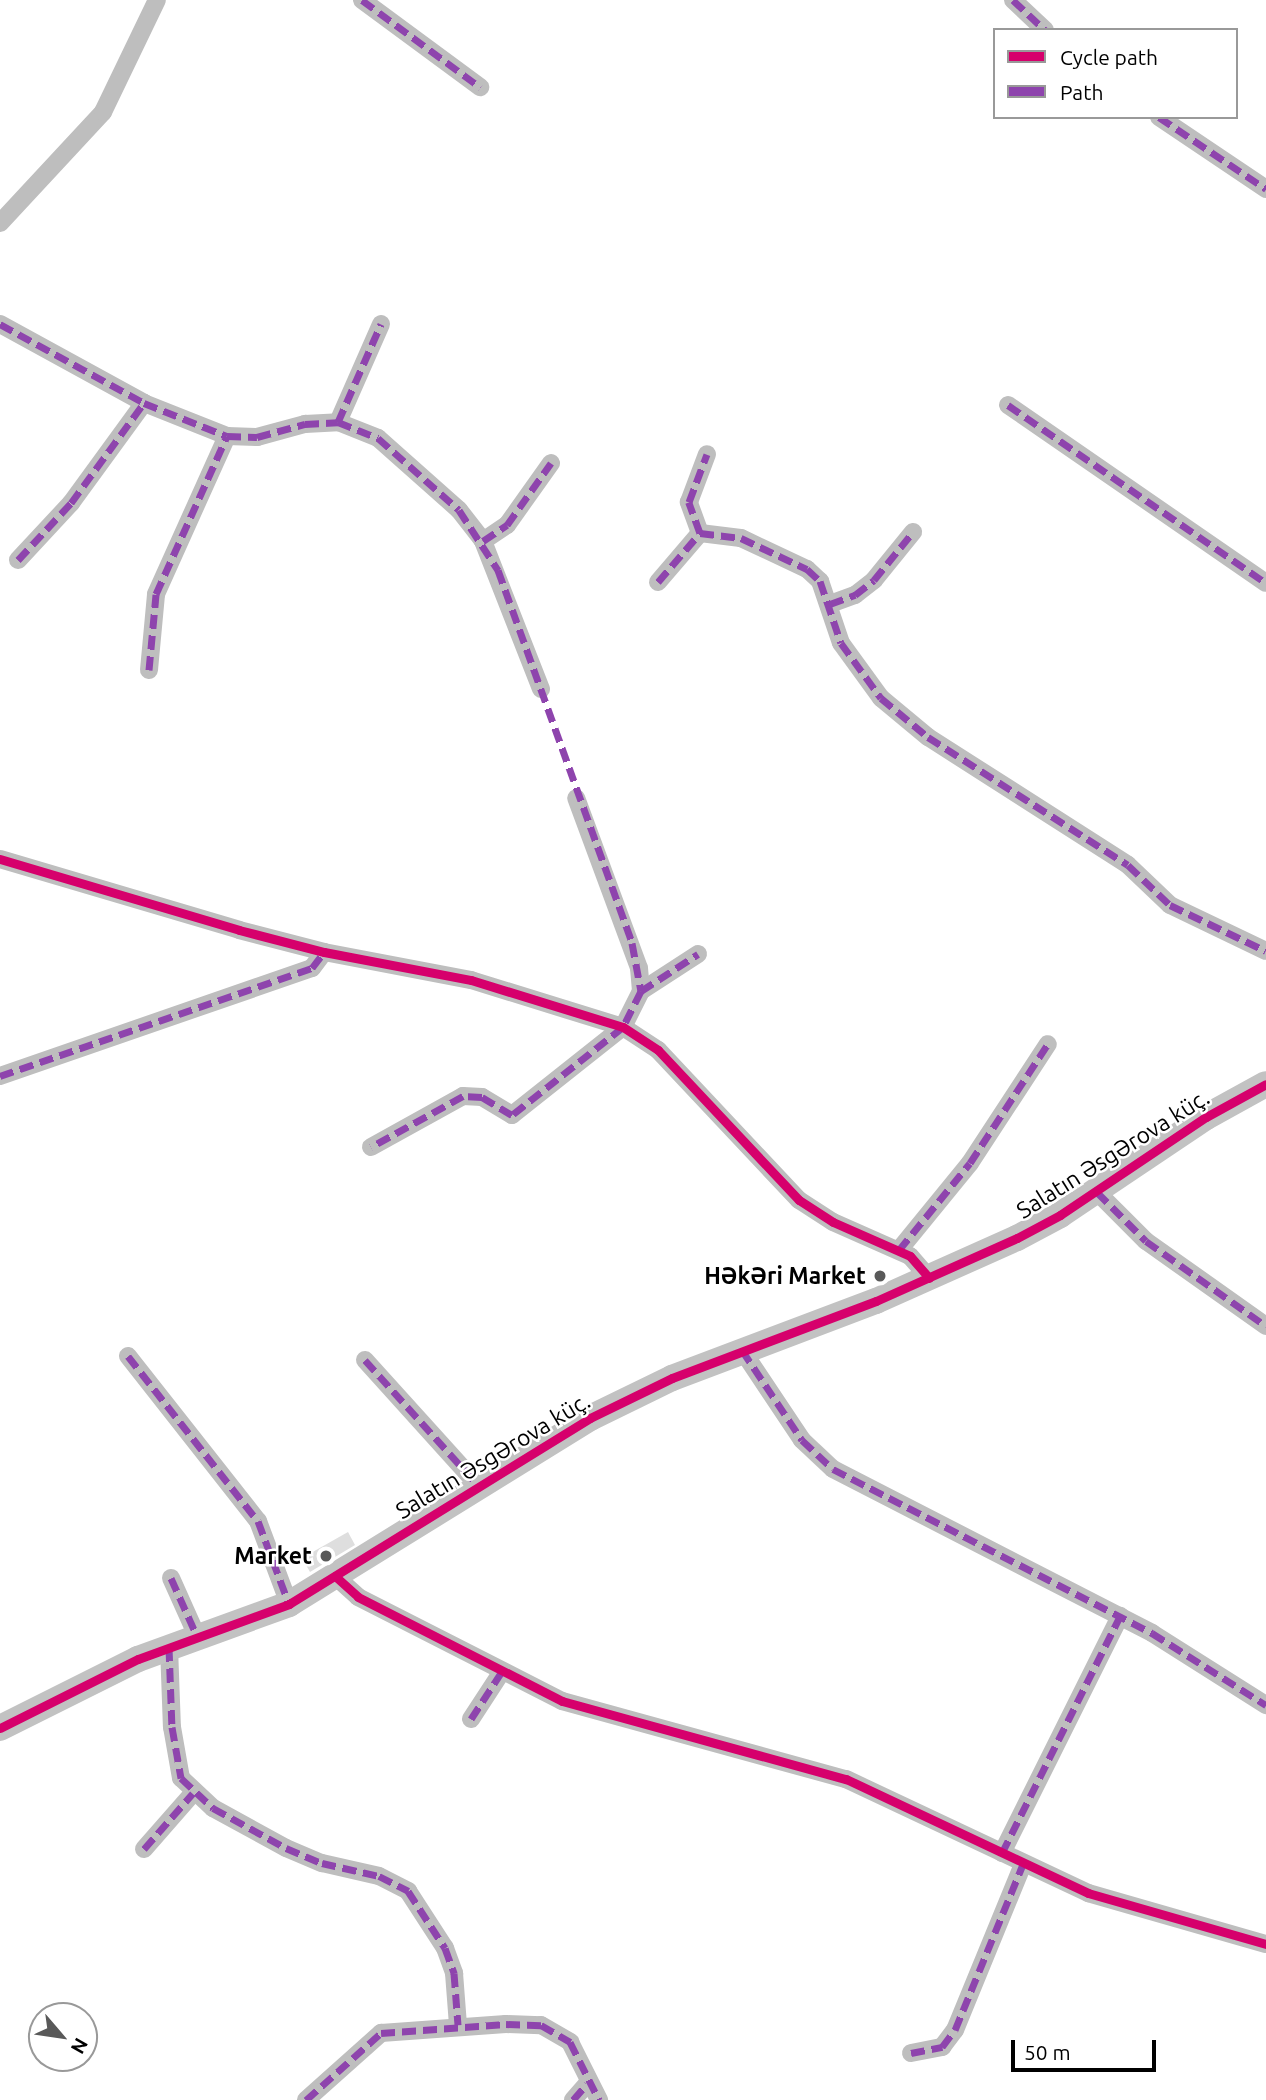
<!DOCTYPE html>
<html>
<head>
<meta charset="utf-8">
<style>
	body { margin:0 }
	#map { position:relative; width:1266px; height:2100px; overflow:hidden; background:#fff; font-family:Ubuntu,sans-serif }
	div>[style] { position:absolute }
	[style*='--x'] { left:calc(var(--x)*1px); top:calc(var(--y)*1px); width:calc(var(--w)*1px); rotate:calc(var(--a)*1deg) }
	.building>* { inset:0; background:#dedede }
	.street>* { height:18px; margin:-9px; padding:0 9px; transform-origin:9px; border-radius:9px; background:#bebebe }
	.secondary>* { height:26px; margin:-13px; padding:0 13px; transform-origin:13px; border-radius:13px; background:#c2c2c2 }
	.quiet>* { height:7px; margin-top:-3.5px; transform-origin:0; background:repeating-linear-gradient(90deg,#8e44ad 0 14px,transparent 0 21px) }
	.cycleway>* { height:9px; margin:-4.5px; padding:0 4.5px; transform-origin:4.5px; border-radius:4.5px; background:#d6006c }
	.dots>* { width:19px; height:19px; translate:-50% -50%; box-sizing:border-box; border:4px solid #fff; border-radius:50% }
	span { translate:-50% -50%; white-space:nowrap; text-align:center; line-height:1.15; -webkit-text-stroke:5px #fff; paint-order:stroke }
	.street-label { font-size:23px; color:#000 }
	.poi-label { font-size:23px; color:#000; font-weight:700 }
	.right { translate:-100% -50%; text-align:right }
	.legend { position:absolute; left:993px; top:28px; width:245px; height:91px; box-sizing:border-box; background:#fff; border:2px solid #999; margin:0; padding:9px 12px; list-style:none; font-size:21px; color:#000 }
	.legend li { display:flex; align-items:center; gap:14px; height:35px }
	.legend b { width:35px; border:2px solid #999 }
	.north { position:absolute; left:28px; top:2002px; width:70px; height:70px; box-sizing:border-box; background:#fff; border:2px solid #999; border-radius:50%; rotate:119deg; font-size:19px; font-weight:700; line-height:28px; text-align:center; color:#000 }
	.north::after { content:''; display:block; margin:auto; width:24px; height:32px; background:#595959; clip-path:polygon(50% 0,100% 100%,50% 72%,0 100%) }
	.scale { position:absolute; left:1011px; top:2040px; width:145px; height:32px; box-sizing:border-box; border:4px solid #000; border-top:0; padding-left:9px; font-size:21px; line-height:24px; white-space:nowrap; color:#000; -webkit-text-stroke:5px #fff; paint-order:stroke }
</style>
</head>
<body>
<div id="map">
	<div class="building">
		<div style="clip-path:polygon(348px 1532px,355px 1545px,310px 1572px,302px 1558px)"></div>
	</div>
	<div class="street">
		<div style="--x:362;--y:0;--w:147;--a:36.4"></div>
		<div style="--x:1013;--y:0;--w:44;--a:43.2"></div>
		<div style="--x:1159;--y:117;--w:129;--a:33.9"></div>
		<div style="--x:0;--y:223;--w:151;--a:-47.1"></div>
		<div style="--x:103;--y:112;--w:124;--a:-64.3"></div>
		<div style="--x:0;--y:324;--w:164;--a:28.7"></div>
		<div style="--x:144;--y:403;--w:89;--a:21.7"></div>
		<div style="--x:227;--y:436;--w:30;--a:2"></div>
		<div style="--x:257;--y:437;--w:50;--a:-15.2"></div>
		<div style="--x:305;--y:424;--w:33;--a:-3"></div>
		<div style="--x:338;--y:422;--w:43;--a:21.8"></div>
		<div style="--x:378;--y:438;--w:108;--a:41.6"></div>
		<div style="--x:459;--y:510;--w:39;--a:52"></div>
		<div style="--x:483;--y:541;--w:159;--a:68.6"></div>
		<div style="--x:1008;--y:405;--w:313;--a:34.6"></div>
		<div style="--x:338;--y:422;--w:107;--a:-66.3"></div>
		<div style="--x:700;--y:533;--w:33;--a:-110"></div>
		<div style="--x:689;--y:502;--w:51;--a:-69.4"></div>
		<div style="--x:483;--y:541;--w:29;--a:-34"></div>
		<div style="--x:507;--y:525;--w:76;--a:-54.6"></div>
		<div style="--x:18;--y:560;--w:78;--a:-47.1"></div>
		<div style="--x:71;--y:503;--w:124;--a:-53.9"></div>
		<div style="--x:658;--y:582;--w:65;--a:-49.4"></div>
		<div style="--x:700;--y:533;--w:41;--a:7"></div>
		<div style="--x:741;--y:538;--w:73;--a:25.2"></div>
		<div style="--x:807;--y:569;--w:18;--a:43"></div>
		<div style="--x:820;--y:581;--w:65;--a:71.3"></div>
		<div style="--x:841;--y:643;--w:68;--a:54"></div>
		<div style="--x:881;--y:698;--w:61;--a:39.7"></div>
		<div style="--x:928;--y:737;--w:237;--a:32.6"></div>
		<div style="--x:1128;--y:865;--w:58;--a:43.6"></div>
		<div style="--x:1170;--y:905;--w:106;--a:25.6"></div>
		<div style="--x:830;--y:604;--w:27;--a:-20"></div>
		<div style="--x:855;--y:595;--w:24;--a:-38"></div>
		<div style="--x:874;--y:580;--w:62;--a:-50.9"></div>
		<div style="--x:149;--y:670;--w:76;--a:-84.7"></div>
		<div style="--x:156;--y:594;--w:173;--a:-65.8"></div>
		<div style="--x:0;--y:859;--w:249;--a:16.5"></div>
		<div style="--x:239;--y:930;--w:88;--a:14.5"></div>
		<div style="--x:324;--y:952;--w:150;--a:10.8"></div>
		<div style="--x:471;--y:980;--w:159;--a:17.2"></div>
		<div style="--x:623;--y:1027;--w:42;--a:33.3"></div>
		<div style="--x:658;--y:1050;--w:206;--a:46.8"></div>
		<div style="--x:799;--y:1200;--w:40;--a:32.9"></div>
		<div style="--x:833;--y:1222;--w:84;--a:23.8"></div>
		<div style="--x:910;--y:1256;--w:29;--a:49"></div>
		<div style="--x:641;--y:991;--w:68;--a:-33"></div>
		<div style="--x:0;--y:1076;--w:330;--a:-19.1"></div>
		<div style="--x:312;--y:968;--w:20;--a:-53"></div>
		<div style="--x:371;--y:1147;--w:105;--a:-29"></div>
		<div style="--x:463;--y:1096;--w:19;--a:3"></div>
		<div style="--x:482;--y:1097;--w:35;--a:31"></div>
		<div style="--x:512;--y:1115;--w:142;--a:-38.4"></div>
		<div style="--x:623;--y:1027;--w:40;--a:-63.4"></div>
		<div style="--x:641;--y:991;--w:23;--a:-95"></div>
		<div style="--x:639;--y:968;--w:181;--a:-110.3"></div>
		<div style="--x:1097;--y:1192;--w:69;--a:45"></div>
		<div style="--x:1146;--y:1241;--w:147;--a:35.3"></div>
		<div style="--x:899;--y:1250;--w:112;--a:-50.8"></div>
		<div style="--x:970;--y:1163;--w:142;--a:-56.8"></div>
		<div style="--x:742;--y:1350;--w:108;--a:56.3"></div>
		<div style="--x:802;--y:1440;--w:42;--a:43.1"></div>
		<div style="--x:833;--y:1469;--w:359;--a:27.2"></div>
		<div style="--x:1152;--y:1633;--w:135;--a:32.3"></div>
		<div style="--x:128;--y:1356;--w:210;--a:51.8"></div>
		<div style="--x:258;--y:1521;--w:89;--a:69.5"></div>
		<div style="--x:365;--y:1360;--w:169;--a:47.9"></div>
		<div style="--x:335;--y:1576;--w:31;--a:42"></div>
		<div style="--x:358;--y:1597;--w:229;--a:27"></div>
		<div style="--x:562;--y:1701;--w:295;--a:15.4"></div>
		<div style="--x:846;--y:1779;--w:268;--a:25.2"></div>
		<div style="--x:1088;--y:1893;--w:185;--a:16"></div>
		<div style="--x:171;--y:1578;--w:64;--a:65.9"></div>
		<div style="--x:169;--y:1647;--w:80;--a:87.9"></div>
		<div style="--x:172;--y:1727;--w:52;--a:80"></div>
		<div style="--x:181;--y:1778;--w:44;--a:43.2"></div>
		<div style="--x:213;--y:1808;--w:83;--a:28.7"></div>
		<div style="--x:286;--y:1848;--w:39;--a:23"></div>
		<div style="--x:322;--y:1863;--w:58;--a:12.8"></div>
		<div style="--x:379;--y:1876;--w:33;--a:27"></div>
		<div style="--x:408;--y:1891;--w:68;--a:57"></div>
		<div style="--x:445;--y:1948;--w:27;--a:70"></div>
		<div style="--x:454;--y:1973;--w:52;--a:85.6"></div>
		<div style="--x:471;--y:1719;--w:55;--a:-56.9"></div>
		<div style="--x:144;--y:1849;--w:74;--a:-48.8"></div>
		<div style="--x:1002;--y:1853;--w:265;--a:-63.5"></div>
		<div style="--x:911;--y:2053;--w:32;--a:-11"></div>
		<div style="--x:942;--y:2047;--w:21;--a:-53"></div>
		<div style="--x:955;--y:2030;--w:179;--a:-67.7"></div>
		<div style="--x:306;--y:2100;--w:101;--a:-41.8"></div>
		<div style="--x:381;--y:2033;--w:125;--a:-4.1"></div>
		<div style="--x:506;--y:2024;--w:35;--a:2"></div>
		<div style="--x:541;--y:2025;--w:34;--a:30"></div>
		<div style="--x:570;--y:2042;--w:65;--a:63.4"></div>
		<div style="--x:573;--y:2100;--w:21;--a:-49"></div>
	</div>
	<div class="secondary">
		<div style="--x:0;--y:1728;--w:154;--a:-26.6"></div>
		<div style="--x:138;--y:1659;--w:161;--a:-20"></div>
		<div style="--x:289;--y:1604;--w:354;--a:-31.7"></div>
		<div style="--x:590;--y:1418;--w:91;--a:-26"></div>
		<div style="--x:672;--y:1378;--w:218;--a:-20.7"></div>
		<div style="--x:876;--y:1301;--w:154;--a:-24.1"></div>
		<div style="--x:1017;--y:1238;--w:49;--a:-28.1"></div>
		<div style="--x:1060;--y:1215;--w:176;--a:-33.9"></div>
		<div style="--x:1206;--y:1117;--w:68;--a:-28.8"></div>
	</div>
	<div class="quiet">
		<div style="--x:362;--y:0;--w:147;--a:36.4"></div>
		<div style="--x:1013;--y:0;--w:44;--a:43.2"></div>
		<div style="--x:1159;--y:117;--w:129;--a:33.9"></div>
		<div style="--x:0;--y:324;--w:164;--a:28.7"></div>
		<div style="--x:144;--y:403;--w:89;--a:21.7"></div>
		<div style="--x:227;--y:436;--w:30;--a:2"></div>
		<div style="--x:257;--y:437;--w:50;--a:-15.2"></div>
		<div style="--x:305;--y:424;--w:33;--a:-3"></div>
		<div style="--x:338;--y:422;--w:43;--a:21.8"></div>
		<div style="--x:378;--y:438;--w:108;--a:41.6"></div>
		<div style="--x:459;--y:510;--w:72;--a:57"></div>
		<div style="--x:498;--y:570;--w:396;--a:70.2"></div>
		<div style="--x:632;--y:943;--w:49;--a:79.4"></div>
		<div style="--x:641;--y:991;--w:40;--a:116.6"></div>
		<div style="--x:623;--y:1027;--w:142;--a:141.6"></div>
		<div style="--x:512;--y:1115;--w:35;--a:-149"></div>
		<div style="--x:482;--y:1097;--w:19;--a:-177"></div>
		<div style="--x:463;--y:1096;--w:105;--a:151"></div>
		<div style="--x:1008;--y:405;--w:313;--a:34.6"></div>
		<div style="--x:338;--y:422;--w:107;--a:-66.3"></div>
		<div style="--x:700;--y:533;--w:33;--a:-110"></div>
		<div style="--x:689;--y:502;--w:51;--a:-69.4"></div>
		<div style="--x:483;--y:541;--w:29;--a:-34"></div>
		<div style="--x:507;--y:525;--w:76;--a:-54.6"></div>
		<div style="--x:18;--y:560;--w:78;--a:-47.1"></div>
		<div style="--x:71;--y:503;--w:124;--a:-53.9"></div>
		<div style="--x:658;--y:582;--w:65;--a:-49.4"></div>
		<div style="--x:700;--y:533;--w:41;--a:7"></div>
		<div style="--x:741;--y:538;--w:73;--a:25.2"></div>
		<div style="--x:807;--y:569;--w:18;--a:43"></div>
		<div style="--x:820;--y:581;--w:65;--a:71.3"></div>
		<div style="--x:841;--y:643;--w:68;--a:54"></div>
		<div style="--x:881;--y:698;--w:61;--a:39.7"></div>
		<div style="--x:928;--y:737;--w:237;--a:32.6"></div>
		<div style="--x:1128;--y:865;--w:58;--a:43.6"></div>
		<div style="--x:1170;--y:905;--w:106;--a:25.6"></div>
		<div style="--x:830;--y:604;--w:27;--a:-20"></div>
		<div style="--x:855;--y:595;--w:24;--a:-38"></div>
		<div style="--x:874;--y:580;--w:62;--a:-50.9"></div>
		<div style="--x:149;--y:670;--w:76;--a:-84.7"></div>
		<div style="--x:156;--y:594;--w:173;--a:-65.8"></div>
		<div style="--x:641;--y:991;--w:68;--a:-33"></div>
		<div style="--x:0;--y:1076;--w:330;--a:-19.1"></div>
		<div style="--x:312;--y:968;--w:20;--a:-53"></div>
		<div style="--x:1097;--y:1192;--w:69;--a:45"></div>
		<div style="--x:1146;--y:1241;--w:147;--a:35.3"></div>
		<div style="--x:899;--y:1250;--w:112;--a:-50.8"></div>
		<div style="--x:970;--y:1163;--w:142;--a:-56.8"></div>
		<div style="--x:742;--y:1350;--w:108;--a:56.3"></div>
		<div style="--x:802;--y:1440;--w:42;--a:43.1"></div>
		<div style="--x:833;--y:1469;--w:359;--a:27.2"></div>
		<div style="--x:1152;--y:1633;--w:135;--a:32.3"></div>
		<div style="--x:128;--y:1356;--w:210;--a:51.8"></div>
		<div style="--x:258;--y:1521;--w:89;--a:69.5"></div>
		<div style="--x:365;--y:1360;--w:169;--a:47.9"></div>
		<div style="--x:171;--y:1578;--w:64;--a:65.9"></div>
		<div style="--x:169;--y:1647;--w:80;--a:87.9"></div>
		<div style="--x:172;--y:1727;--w:52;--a:80"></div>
		<div style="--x:181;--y:1778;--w:44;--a:43.2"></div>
		<div style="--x:213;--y:1808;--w:83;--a:28.7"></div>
		<div style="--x:286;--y:1848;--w:39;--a:23"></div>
		<div style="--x:322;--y:1863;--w:58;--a:12.8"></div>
		<div style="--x:379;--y:1876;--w:33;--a:27"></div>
		<div style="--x:408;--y:1891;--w:68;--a:57"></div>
		<div style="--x:445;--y:1948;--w:27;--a:70"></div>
		<div style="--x:454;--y:1973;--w:52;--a:85.6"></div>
		<div style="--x:471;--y:1719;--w:55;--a:-56.9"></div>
		<div style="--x:144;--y:1849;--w:74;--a:-48.8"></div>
		<div style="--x:1002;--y:1853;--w:265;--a:-63.5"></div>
		<div style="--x:911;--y:2053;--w:32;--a:-11"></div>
		<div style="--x:942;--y:2047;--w:21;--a:-53"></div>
		<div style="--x:955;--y:2030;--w:179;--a:-67.7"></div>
		<div style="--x:306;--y:2100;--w:101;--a:-41.8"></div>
		<div style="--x:381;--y:2033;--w:125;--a:-4.1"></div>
		<div style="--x:506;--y:2024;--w:35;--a:2"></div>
		<div style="--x:541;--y:2025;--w:34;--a:30"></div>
		<div style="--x:570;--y:2042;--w:65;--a:63.4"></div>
		<div style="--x:573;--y:2100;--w:21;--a:-49"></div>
	</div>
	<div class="cycleway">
		<div style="--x:0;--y:859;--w:249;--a:16.5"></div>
		<div style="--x:239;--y:930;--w:88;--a:14.5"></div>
		<div style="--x:324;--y:952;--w:150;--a:10.8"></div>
		<div style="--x:471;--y:980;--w:159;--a:17.2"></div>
		<div style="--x:623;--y:1027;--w:42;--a:33.3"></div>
		<div style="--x:658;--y:1050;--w:206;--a:46.8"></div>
		<div style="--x:799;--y:1200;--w:40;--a:32.9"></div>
		<div style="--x:833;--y:1222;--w:84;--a:23.8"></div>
		<div style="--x:910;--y:1256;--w:29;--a:49"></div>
		<div style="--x:335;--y:1576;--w:31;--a:42"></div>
		<div style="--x:358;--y:1597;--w:229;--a:27"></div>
		<div style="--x:562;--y:1701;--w:295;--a:15.4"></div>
		<div style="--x:846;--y:1779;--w:268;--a:25.2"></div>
		<div style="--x:1088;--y:1893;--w:185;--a:16"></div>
		<div style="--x:0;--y:1728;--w:154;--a:-26.6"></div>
		<div style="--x:138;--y:1659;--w:161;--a:-20"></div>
		<div style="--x:289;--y:1604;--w:354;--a:-31.7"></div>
		<div style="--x:590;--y:1418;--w:91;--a:-26"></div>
		<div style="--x:672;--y:1378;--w:218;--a:-20.7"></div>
		<div style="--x:876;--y:1301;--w:154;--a:-24.1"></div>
		<div style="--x:1017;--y:1238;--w:49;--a:-28.1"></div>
		<div style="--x:1060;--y:1215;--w:176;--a:-33.9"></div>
		<div style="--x:1206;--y:1117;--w:68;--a:-28.8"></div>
	</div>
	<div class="dots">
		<div style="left:880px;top:1276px;background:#595959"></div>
		<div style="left:326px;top:1556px;background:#595959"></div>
	</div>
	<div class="street-label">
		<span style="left:1113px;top:1154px;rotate:-32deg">Salatın Əsgərova küç.</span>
		<span style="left:493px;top:1456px;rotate:-31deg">Salatın Əsgərova küç.</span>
	</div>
	<div class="poi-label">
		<span class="right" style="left:866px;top:1276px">Həkəri Market</span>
		<span class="right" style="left:312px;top:1556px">Market</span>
	</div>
	<ul class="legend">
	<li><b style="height:9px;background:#d6006c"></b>Cycle path</li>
	<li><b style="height:9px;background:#8e44ad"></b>Path</li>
	</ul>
	<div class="north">N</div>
	<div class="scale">50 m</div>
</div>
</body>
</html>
